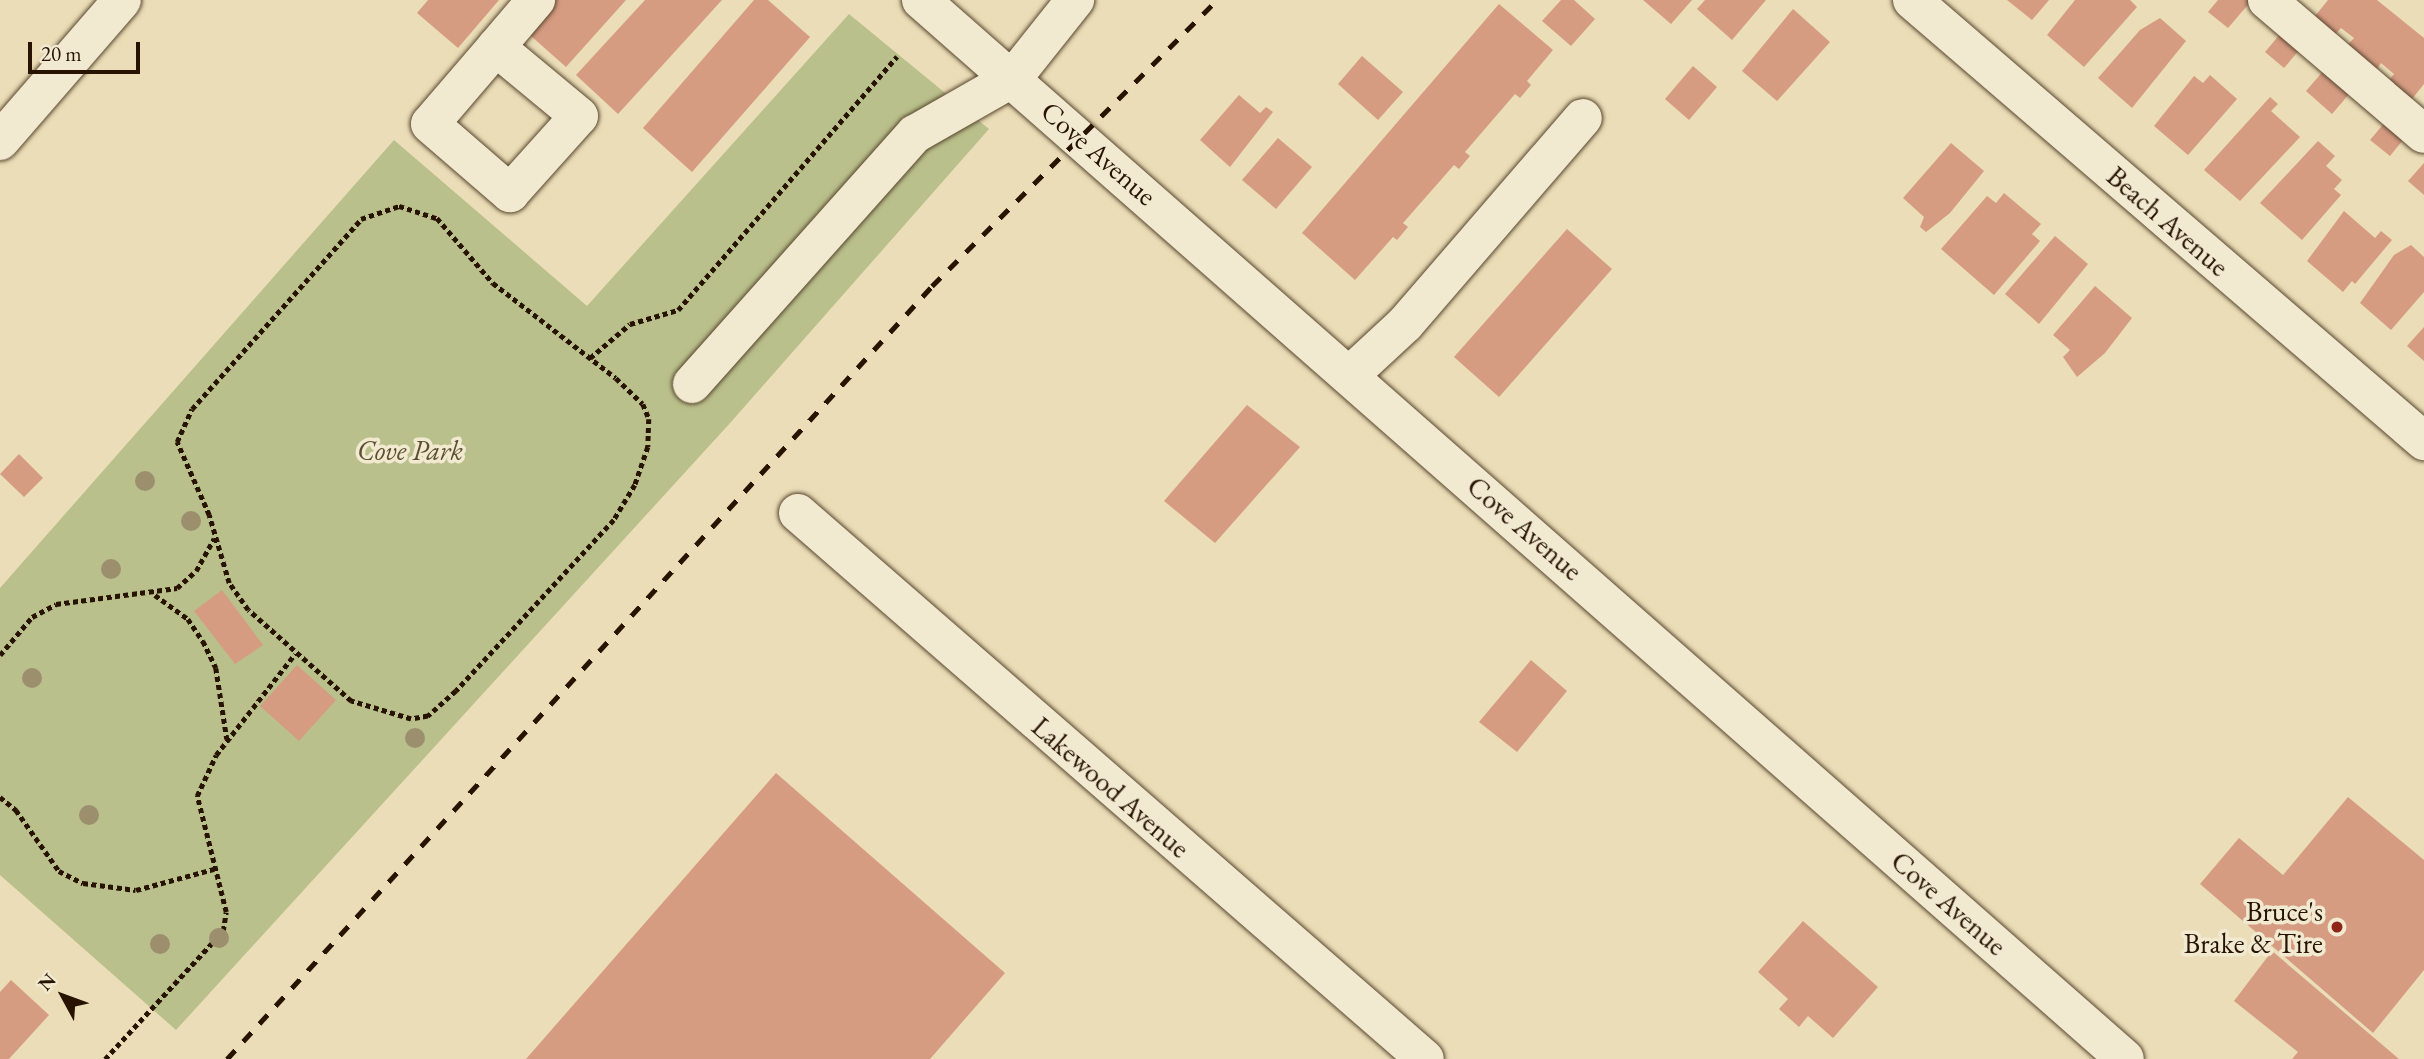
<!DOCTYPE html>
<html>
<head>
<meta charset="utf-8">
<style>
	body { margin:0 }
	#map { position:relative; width:2424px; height:1059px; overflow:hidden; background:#eaddb7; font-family:"EB Garamond",serif }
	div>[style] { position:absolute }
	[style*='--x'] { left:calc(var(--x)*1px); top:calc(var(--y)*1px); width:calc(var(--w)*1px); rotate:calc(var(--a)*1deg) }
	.green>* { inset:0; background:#bac08c }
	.building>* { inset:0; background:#d69c82 }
	.path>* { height:4.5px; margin-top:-2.25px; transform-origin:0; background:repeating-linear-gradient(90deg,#271300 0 5px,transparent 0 8.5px) }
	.roads { filter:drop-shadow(0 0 2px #58462e) drop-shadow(0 0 2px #58462e) }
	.minor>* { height:38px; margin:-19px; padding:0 19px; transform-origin:19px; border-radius:19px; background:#f1e9d0 }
	.rail>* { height:5px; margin-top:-2.5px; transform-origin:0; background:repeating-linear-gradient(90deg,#271300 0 12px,transparent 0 24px) }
	.trees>* { width:20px; height:20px; margin:-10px; border-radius:50%; background:#9b8f6d }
	.dots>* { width:19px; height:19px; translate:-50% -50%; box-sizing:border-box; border:4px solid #f1e9d0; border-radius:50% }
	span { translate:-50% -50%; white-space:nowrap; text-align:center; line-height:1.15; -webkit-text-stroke:7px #f1e9d0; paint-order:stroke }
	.street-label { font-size:28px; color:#271300 }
	.park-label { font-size:28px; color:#5a5031; font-style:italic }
	.poi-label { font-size:28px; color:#271300 }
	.right { translate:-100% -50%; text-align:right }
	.north { position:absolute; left:28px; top:961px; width:70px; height:70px; -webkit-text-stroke:5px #f1e9d0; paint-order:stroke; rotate:311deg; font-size:19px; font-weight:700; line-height:28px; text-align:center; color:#271300 }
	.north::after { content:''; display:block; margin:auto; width:24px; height:32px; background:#271300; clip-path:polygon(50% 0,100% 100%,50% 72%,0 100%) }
	.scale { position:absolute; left:28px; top:42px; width:112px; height:32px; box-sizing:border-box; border:4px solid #271300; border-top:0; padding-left:9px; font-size:21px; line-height:24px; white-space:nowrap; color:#271300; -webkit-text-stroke:5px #f1e9d0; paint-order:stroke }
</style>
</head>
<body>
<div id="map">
	<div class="green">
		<div style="clip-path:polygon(849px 14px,989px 129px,731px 422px,176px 1030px,0 875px,0 588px,394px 140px,587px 306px)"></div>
	</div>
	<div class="building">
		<div style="clip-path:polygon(428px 0,499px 0,458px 48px,417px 13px)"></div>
		<div style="clip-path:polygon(547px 0,626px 0,566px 67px,522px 28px)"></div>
		<div style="clip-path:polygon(645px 0,722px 0,618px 114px,576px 75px)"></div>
		<div style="clip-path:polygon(754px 0,768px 0,810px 37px,692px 172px,643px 128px)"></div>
		<div style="clip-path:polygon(1561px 0,1574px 0,1595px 19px,1571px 46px,1542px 21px)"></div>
		<div style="clip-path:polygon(1643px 0,1692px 0,1671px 24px)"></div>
		<div style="clip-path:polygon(1705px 0,1766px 0,1732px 40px,1697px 9px)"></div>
		<div style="clip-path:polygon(2007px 0,2049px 0,2032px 20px)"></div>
		<div style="clip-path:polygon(2075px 0,2130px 0,2137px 7px,2084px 67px,2047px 35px)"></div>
		<div style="clip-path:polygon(2218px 0,2252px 0,2228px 28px,2208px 12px)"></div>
		<div style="clip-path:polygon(2328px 0,2377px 0,2424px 38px,2424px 84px,2408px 104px,2385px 85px,2394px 74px,2381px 63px,2374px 73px,2344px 49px,2354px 38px,2341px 28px,2332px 38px,2311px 21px)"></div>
		<div style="clip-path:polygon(1499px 4px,1553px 50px,1527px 81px,1531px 85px,1520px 98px,1515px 94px,1465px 152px,1470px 156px,1459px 169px,1454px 165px,1403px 223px,1408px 227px,1397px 240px,1393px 237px,1355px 280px,1302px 233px)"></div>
		<div style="clip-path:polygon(1793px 9px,1830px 42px,1777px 101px,1742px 71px)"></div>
		<div style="clip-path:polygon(2160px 18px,2186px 41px,2132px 108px,2098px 78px,2140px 30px)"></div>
		<div style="clip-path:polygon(2287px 26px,2306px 42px,2284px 68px,2265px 52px)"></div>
		<div style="clip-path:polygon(1362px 56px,1403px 92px,1378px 120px,1338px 84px)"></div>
		<div style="clip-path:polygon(2331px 62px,2357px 85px,2332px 114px,2306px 91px)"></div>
		<div style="clip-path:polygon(1693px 66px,1717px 87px,1689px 120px,1665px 99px)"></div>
		<div style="clip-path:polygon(2210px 75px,2237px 99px,2188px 155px,2154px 126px,2194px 76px,2203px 83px)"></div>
		<div style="clip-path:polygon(1239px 95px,1260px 113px,1266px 107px,1273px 112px,1230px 167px,1200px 140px)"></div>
		<div style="clip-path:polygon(2270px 97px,2278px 104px,2271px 111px,2300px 137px,2240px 201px,2204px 170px)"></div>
		<div style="clip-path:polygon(2392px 114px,2411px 130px,2390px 156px,2370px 140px)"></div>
		<div style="clip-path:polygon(1278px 138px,1312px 167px,1276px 209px,1242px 180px)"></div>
		<div style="clip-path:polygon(2318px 141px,2335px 156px,2326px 166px,2342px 180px,2334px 189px,2341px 195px,2302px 240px,2260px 203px)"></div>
		<div style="clip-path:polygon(1951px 143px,1984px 171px,1950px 213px,1926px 232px,1920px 227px,1924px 217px,1903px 198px)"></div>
		<div style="clip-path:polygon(2424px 163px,2424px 195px,2408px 181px)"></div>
		<div style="clip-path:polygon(2004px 193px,2041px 224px,2032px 234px,2040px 241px,1994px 295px,1941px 249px,1987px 196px,1996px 203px)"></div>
		<div style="clip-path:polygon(2344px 211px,2375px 238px,2381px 231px,2392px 240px,2355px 284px,2352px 281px,2343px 292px,2307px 261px)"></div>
		<div style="clip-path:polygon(1567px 229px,1612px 269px,1499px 397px,1454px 357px)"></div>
		<div style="clip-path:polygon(2055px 236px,2088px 264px,2039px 324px,2005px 294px)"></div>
		<div style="clip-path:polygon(2411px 245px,2424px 257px,2424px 292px,2391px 330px,2360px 303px,2394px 255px)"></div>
		<div style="clip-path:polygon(2095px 286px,2132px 318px,2105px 353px,2077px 377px,2063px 357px,2070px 350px,2053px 335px)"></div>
		<div style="clip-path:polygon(2424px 327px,2424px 361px,2407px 346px)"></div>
		<div style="clip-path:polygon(1247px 405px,1300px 447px,1215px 543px,1164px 501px)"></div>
		<div style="clip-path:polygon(19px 454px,43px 478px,24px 497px,0 474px)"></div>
		<div style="clip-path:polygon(222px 590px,263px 645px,235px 664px,194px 611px)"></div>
		<div style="clip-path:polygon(1531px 660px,1567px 691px,1517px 752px,1479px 722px)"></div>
		<div style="clip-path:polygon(297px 665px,336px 700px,299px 741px,260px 706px)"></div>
		<div style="clip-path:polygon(776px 773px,1005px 973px,930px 1059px,526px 1059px)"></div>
		<div style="clip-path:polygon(2348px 797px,2424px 860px,2424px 970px,2373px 1033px,2200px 884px,2239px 838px,2283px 875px)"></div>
		<div style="clip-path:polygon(1803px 921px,1878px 987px,1833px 1038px,1808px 1016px,1799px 1027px,1779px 1009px,1788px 999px,1758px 972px)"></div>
		<div style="clip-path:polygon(2272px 951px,2399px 1059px,2292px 1059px,2298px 1052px,2234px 1001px)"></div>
		<div style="clip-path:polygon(11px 980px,49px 1015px,9px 1059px,0 1059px,0 992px)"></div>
	</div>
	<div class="path">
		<div style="--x:399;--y:206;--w:40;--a:18"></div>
		<div style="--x:437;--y:218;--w:86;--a:49.3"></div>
		<div style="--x:493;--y:283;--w:155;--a:37.7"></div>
		<div style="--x:616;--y:378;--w:37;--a:44"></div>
		<div style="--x:643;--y:404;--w:16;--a:68"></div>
		<div style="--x:649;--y:419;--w:28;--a:92"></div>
		<div style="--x:648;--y:447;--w:40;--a:108.9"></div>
		<div style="--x:635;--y:485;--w:41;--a:121"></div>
		<div style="--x:614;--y:520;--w:233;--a:132.7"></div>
		<div style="--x:456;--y:691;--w:38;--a:138"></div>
		<div style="--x:428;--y:716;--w:17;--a:170"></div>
		<div style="--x:411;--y:719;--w:63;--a:-163.3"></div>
		<div style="--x:351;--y:701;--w:137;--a:-138.5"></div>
		<div style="--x:248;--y:610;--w:33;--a:-125"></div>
		<div style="--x:229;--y:583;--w:71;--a:-106.4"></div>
		<div style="--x:209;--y:515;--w:80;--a:-113.7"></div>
		<div style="--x:177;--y:442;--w:36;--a:-66"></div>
		<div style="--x:192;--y:409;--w:254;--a:-48.3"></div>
		<div style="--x:361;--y:219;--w:40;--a:-18.9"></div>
		<div style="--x:590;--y:358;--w:52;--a:-40.4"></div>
		<div style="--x:630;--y:324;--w:50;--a:-16.3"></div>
		<div style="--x:678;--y:310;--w:335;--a:-49.2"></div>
		<div style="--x:155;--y:595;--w:41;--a:36"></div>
		<div style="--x:188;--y:619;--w:27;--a:56"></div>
		<div style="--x:203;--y:641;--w:30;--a:64"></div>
		<div style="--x:216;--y:668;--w:72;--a:81.2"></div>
		<div style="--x:0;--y:655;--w:50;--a:-49.9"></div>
		<div style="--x:32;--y:617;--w:27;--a:-28"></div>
		<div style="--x:56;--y:604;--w:122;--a:-7.5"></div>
		<div style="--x:177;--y:588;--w:25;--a:-42"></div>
		<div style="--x:196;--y:571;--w:37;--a:-61"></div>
		<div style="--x:0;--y:797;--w:21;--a:39"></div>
		<div style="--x:16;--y:810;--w:75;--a:54.8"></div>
		<div style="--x:59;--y:871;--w:27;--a:27"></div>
		<div style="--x:83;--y:883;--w:53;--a:7.5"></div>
		<div style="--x:136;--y:890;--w:81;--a:-15.1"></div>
		<div style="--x:105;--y:1059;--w:174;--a:-47.3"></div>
		<div style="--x:223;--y:931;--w:19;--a:-81"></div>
		<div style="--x:226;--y:912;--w:120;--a:-104"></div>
		<div style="--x:197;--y:796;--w:45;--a:-65.1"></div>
		<div style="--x:216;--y:755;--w:128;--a:-52"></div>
	</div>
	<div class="roads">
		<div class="minor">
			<div style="--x:921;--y:0;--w:1603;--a:41.33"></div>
			<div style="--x:1912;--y:0;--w:676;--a:40.74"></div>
			<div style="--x:2267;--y:0;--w:206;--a:40.5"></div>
			<div style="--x:496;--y:47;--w:101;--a:130.6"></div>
			<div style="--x:430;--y:124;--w:106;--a:40.8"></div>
			<div style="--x:510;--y:193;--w:103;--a:-48.1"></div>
			<div style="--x:579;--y:116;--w:108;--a:-140.3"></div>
			<div style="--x:496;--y:47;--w:62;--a:-49.6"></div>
			<div style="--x:0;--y:141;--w:186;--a:-49.1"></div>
			<div style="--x:1351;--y:374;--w:74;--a:-42.8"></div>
			<div style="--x:1405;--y:324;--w:272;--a:-49.2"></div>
			<div style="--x:692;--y:384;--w:335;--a:-48.3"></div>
			<div style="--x:915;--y:134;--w:113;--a:-29.7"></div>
			<div style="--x:1013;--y:78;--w:100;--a:-51.5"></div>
			<div style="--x:798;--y:513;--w:831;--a:41.05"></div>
		</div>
	</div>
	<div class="rail">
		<div style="--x:227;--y:1059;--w:1046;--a:-47.63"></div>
		<div style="--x:932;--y:286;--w:404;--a:-45.1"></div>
	</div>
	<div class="trees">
		<div style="left:145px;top:481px"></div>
		<div style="left:191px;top:521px"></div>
		<div style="left:111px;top:569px"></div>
		<div style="left:32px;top:678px"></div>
		<div style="left:415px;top:738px"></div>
		<div style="left:89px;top:815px"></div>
		<div style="left:219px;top:938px"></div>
		<div style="left:160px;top:944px"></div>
	</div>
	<div class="dots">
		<div style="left:2337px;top:927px;background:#8f2418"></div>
	</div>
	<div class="street-label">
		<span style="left:1099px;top:153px;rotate:41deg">Cove Avenue</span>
		<span style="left:2168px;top:221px;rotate:41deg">Beach Avenue</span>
		<span style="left:1525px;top:528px;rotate:41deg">Cove Avenue</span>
		<span style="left:1111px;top:787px;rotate:41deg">Lakewood Avenue</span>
		<span style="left:1949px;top:903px;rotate:41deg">Cove Avenue</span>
	</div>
	<div class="park-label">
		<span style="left:410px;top:450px">Cove Park</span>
	</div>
	<div class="poi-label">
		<span class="right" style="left:2323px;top:927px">Bruce's<br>Brake &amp; Tire</span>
	</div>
	<div class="north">N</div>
	<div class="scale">20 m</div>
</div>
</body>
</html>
